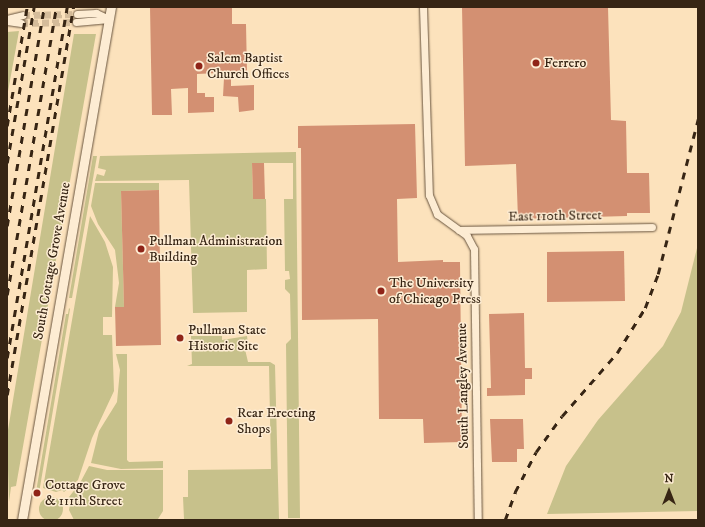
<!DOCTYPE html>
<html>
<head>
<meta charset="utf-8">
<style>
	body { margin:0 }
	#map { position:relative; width:705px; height:527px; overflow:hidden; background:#fce2bc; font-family:"IM FELL DW Pica",serif }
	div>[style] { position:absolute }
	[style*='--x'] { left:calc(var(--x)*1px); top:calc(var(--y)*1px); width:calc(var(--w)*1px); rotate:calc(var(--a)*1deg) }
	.green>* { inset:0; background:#c7c18b }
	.round { border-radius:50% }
	.building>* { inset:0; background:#d39072 }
	.minor-tunnel>* { height:7px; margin-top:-3.5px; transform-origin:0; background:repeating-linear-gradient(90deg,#d5bc9a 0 7px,transparent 0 10.5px) }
	.roads { filter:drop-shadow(0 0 1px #68543e) drop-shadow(0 0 1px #68543e) }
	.minor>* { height:7px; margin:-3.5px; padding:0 3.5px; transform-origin:3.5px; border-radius:3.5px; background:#fdecd3 }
	.tertiary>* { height:9px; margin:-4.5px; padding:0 4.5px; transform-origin:4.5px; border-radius:4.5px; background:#fdecd3 }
	.rail>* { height:2.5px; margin-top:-1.25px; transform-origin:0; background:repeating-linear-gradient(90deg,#372514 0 7px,transparent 0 14px) }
	.dots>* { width:11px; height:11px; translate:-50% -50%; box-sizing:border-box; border:2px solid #fdecd3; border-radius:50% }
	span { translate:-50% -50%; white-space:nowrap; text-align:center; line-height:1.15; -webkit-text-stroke:3px #fdecd3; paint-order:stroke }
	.poi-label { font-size:14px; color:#372514 }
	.left { translate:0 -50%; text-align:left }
	.street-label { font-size:14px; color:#372514 }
	.frame { position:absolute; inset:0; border:8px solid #372514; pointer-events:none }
	.north { position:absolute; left:649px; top:471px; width:40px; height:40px; -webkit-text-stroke:3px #fdecd3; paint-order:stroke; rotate:0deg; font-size:11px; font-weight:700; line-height:16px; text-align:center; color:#372514 }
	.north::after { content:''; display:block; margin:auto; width:14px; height:18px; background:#372514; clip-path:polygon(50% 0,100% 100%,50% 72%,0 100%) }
</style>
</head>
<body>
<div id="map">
	<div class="green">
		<div style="clip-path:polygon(19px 31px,7px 97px,7px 32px)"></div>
		<div style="clip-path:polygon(74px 34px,96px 34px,16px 486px,11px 487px,9px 502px,7px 436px)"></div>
		<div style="clip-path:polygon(296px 152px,300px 518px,288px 518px,286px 344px,291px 339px,290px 294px,285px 289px,285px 280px,290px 279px,289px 271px,285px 271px,284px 199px,293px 199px,293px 163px,252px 163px,253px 199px,266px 199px,267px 269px,247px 270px,247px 312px,193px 313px,189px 180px,95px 181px,97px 174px,104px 176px,106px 170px,98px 168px,100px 156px)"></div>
		<div style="clip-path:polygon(93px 156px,97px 156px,72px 298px,69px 298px)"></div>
		<div style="clip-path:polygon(95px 183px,159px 183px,159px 190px,121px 191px,124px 307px,115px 307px,119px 283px,115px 250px,98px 224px,91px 206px)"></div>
		<div style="clip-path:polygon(90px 216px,105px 242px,113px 267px,112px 317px,103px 317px,103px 335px,112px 335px,114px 391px,92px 438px,78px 480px,64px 492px,62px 490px,56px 492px,43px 488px)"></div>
		<div style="clip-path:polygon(698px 244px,698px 511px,547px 514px,566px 466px,598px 420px,663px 346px,681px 312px)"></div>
		<div style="clip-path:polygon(69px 308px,70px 309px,39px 493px,36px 492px,66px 314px,68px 314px)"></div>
		<div style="clip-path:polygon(191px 336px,222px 336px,222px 340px,247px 336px,248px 345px,244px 345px,248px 362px,270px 362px,275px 365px,279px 519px,184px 519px,183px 497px,188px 497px,188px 470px,271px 469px,269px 366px,187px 366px,192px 364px)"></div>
		<div style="clip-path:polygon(116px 354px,127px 354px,127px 460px,129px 462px,163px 461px,163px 468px,121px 469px,91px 463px,99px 431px,117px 402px,120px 370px)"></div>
		<div style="clip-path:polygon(89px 466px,107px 470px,163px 470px,163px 511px,158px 519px,74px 520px,69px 510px,71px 499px,69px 497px,80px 483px)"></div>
		<div class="round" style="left:39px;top:497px;width:24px;height:24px"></div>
	</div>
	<div class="building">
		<div style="clip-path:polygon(150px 7px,232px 7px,232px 24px,246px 24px,247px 73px,231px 73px,231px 86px,254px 85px,254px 110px,239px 112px,238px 97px,223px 96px,224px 78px,218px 78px,218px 73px,197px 74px,197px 93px,205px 93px,205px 97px,214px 97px,214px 112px,188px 113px,188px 88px,171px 89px,172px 115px,152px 115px)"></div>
		<div style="clip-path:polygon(462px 7px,608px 7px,611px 120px,626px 121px,627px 173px,649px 173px,650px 213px,627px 213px,627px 216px,518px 219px,516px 164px,465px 166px)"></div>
		<div style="clip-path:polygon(415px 124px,417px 198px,397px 199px,398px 262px,443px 260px,443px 262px,460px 262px,462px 442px,424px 443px,423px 419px,379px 419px,378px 319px,302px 320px,301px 148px,298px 148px,298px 126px)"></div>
		<div style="clip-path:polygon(252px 163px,264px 163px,265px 199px,253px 199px)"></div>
		<div style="clip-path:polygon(159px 190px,161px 345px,116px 346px,115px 307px,124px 307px,121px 191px)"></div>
		<div style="clip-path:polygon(624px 251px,625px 301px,547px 302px,547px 252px)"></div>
		<div style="clip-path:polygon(524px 313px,525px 368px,532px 368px,532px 379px,525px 379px,525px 395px,487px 396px,487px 388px,491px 388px,489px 314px)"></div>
		<div style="clip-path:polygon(490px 419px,523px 419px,524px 449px,517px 449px,517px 462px,492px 462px)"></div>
	</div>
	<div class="minor-tunnel">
		<div style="--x:23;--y:15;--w:54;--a:-1.1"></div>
		<div style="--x:21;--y:23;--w:55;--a:-1"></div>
	</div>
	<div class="roads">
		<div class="minor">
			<div style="--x:423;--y:7;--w:188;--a:88.2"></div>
			<div style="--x:429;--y:195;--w:21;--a:67"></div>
			<div style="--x:437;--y:214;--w:37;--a:36"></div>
			<div style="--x:467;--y:236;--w:15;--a:62"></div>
			<div style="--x:474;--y:249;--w:271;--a:89.2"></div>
			<div style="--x:77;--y:14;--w:19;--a:-3"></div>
			<div style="--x:96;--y:13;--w:14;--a:25"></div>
			<div style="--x:7;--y:19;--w:16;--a:-14"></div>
			<div style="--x:7;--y:21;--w:14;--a:8"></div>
			<div style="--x:76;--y:22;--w:33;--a:-5"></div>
			<div style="--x:459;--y:230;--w:193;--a:-0.9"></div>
		</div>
		<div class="tertiary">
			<div style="--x:22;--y:520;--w:521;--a:-80.16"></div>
		</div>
	</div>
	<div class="rail">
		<div style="--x:7;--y:126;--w:121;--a:-80.5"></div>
		<div style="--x:7;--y:163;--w:158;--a:-80.2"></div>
		<div style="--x:7;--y:226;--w:222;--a:-80.4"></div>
		<div style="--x:7;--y:295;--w:292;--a:-80.3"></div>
		<div style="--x:7;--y:358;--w:356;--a:-80.3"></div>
		<div style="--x:7;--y:395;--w:394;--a:-80.3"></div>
		<div style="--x:505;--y:520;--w:30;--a:-70"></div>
		<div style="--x:515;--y:492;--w:45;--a:-62.3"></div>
		<div style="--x:536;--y:452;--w:44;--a:-54.2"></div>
		<div style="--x:562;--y:416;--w:84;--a:-48.9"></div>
		<div style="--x:617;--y:353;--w:53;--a:-58.1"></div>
		<div style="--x:645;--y:308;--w:36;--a:-69"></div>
		<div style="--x:658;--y:274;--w:160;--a:-75.5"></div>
	</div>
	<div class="dots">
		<div style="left:536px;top:63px;background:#8f2418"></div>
		<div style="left:199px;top:66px;background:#8f2418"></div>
		<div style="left:141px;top:249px;background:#8f2418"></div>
		<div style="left:381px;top:291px;background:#8f2418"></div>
		<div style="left:180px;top:338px;background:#8f2418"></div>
		<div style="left:229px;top:421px;background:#8f2418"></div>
		<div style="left:37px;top:493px;background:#8f2418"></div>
	</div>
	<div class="poi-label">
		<span class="left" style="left:207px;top:66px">Salem Baptist<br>Church Offices</span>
		<span class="left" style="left:544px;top:63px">Ferrero</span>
		<span class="left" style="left:149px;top:249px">Pullman Administration<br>Building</span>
		<span class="left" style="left:389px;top:291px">The University<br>of Chicago Press</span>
		<span class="left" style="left:188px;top:338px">Pullman State<br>Historic Site</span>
		<span class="left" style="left:237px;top:421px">Rear Erecting<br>Shops</span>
		<span class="left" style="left:45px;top:493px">Cottage Grove<br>&amp; 111th Street</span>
	</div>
	<div class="street-label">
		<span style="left:555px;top:216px;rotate:-1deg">East 110th Street</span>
		<span style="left:52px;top:261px;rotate:-80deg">South Cottage Grove Avenue</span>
		<span style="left:463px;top:386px;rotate:-91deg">South Langley Avenue</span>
	</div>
	<div class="frame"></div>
	<div class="north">N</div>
</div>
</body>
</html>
